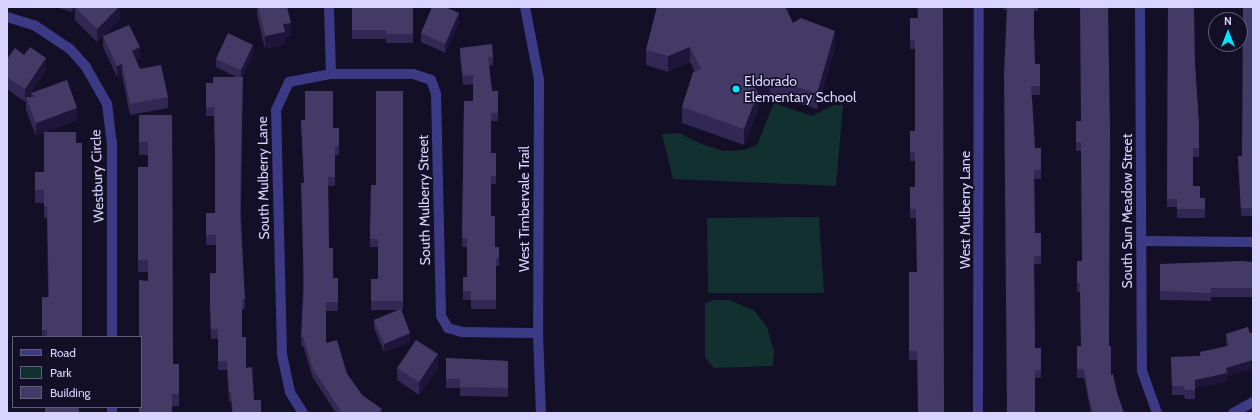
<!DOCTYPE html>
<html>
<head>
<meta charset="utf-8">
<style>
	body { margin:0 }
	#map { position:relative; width:1260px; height:420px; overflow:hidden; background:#130f26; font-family:Cabin,sans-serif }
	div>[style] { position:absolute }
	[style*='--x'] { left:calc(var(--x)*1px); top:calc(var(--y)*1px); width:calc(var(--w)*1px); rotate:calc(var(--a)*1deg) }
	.green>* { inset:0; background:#12302f }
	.minor>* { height:10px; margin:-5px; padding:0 5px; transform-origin:5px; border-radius:5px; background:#3d3a85 }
	.wall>* { inset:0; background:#312854 }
	.shaded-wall>* { inset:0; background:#1d163a }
	.building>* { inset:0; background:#433a66 }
	.dots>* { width:11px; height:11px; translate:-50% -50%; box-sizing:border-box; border:2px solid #130f26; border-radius:50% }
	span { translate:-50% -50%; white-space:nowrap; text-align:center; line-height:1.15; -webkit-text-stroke:3px #130f26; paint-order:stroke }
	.poi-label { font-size:14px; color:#d9d4ff }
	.left { translate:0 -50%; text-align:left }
	.street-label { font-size:14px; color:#d9d4ff }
	.frame { position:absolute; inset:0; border:8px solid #d9d4ff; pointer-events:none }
	.legend { position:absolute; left:12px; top:336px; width:130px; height:72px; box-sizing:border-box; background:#130f26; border:1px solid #625e7d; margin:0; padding:5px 7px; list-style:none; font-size:12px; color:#d9d4ff }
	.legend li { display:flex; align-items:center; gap:8px; height:20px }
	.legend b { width:20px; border:1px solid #625e7d }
	.north { position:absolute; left:1208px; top:12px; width:40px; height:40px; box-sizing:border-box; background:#130f26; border:1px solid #625e7d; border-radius:50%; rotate:0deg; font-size:11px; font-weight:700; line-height:16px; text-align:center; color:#d9d4ff }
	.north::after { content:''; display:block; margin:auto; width:14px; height:18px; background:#00e5ff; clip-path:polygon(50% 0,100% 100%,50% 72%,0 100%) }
</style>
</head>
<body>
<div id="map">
	<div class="green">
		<div style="clip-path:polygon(774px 103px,812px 116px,834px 105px,843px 105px,836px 186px,673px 179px,662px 134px,679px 133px,701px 144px,724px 151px,744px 150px,757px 145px)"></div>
		<div style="clip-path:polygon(819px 217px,824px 293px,708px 293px,707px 218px)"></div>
		<div style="clip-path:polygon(713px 300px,730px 300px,755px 311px,767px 327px,774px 352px,773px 366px,714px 368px,705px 357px,705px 303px)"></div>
	</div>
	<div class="minor">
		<div style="--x:329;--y:7;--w:67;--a:88.3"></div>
		<div style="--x:525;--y:7;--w:74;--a:79.1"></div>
		<div style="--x:539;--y:80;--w:253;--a:90.2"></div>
		<div style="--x:538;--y:333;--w:80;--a:87.9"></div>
		<div style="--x:1140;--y:7;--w:364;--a:89.7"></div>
		<div style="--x:1142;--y:371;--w:45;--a:70.3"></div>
		<div style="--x:7;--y:17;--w:28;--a:17"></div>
		<div style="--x:34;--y:25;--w:43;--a:33.7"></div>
		<div style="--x:70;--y:49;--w:24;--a:48"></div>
		<div style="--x:86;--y:67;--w:43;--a:60.4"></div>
		<div style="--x:107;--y:104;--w:38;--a:83"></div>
		<div style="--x:112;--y:142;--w:195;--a:90"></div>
		<div style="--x:1141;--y:241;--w:112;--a:0.5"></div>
		<div style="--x:112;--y:407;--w:6;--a:90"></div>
		<div style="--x:303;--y:413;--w:25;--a:-122"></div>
		<div style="--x:290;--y:392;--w:40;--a:-102"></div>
		<div style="--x:282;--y:353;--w:243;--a:-91.4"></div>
		<div style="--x:276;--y:110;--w:31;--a:-65"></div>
		<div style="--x:289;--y:82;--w:43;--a:-10.8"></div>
		<div style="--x:331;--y:74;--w:82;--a:0"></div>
		<div style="--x:413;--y:74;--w:19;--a:18"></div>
		<div style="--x:431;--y:80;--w:15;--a:70"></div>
		<div style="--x:436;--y:94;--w:222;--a:88.7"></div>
		<div style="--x:441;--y:316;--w:14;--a:60"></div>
		<div style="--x:448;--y:328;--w:15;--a:16"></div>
		<div style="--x:462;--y:332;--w:76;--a:0.8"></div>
		<div style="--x:978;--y:413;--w:406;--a:-89.9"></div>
		<div style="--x:1233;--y:413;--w:23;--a:-29"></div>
	</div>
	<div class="wall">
		<div style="clip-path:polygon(56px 7px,74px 7px,72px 12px)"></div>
		<div style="clip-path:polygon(75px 7px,120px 19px,97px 42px,75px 20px)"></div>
		<div style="clip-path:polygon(257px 7px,287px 7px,291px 35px,285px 37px,285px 44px,265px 49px,257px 16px)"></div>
		<div style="clip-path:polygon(352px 7px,380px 8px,413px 8px,413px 43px,386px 43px,386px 39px,352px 39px)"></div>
		<div style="clip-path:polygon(657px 7px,790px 7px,788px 11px,788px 12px,793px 23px,835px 47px,817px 109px,770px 95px,758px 101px,758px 109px,744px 145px,682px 123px,682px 107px,695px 72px,690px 62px,668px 72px,646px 65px,646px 50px)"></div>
		<div style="clip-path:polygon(917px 7px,943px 7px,917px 360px,909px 360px,909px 272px,917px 272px,916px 218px,910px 218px,910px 187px,915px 187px,915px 161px,910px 161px,910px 131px,915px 131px,915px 49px,910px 49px,910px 18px,918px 18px)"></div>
		<div style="clip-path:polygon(1004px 7px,1038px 7px,1038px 11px,1034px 11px,1034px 35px,1035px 64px,1040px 64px,1040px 95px,1032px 95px,1035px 148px,1041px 148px,1041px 179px,1034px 179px,1035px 233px,1041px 233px,1041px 264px,1034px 264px,1035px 348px,1041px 348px,1041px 378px,1035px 378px,1007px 10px,1004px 10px)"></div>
		<div style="clip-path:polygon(1168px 7px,1195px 65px,1199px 125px,1199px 157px,1193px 157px,1193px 186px,1200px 198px,1205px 198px,1205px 218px,1177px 218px,1177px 207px,1167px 207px)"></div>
		<div style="clip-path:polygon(1253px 7px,1253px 216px,1241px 216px,1238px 156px,1242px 156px)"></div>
		<div style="clip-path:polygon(459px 22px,445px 53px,421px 42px,421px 33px)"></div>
		<div style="clip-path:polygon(103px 36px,140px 58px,136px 60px,140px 69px,168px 97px,168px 108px,130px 115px,122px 75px,117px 77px,103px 47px)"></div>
		<div style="clip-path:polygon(460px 48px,493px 57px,493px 65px,489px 66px,492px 91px,498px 91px,498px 121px,491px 121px,491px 153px,496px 153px,496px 184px,491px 184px,491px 216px,495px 247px,499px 247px,499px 266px,496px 266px,496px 309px,471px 309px,471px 300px,463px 300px,463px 277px,467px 277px,467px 247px,462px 247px,464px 101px,473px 101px,473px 84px,463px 85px,460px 57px)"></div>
		<div style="clip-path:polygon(253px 54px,242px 77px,241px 215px,245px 309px,242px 309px,242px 337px,246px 368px,254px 400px,261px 413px,232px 413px,231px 402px,229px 402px,227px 370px,218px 370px,218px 339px,211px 339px,210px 308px,210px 273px,216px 273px,216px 245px,206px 245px,206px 213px,215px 213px,215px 152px,214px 116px,206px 116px,206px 83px,213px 83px,236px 77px,216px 67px,216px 59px)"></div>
		<div style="clip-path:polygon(7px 59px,46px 70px,28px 97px,31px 97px,31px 93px,77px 120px,46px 132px,82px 337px,42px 337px,42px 297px,48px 297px,47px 218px,44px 218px,44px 203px,35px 203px,35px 172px,44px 172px,44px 133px,36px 136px,26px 110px,26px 100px,25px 102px,7px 89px)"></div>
		<div style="clip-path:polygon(403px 91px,403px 310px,401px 310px,410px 342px,384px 352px,374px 328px,374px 320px,398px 310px,371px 310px,371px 279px,378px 279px,378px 247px,370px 247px,371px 185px,376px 185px)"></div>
		<div style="clip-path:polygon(139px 115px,172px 115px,173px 364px,179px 364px,179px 406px,172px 406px,148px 281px,148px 272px,138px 272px,138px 167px,148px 167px,148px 155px,139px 155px)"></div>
		<div style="clip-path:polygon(301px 120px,333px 128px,339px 128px,339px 155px,335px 155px,335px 186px,328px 186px,329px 248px,333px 278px,338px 278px,338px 311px,326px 311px,326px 343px,362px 395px,382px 413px,336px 413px,313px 378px,303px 346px,301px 346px,303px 289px,304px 183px)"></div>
		<div style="clip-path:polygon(1076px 121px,1081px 121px,1109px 346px,1111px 375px,1117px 393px,1124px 413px,1091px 413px,1084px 378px,1077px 378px,1077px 346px,1081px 346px,1080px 292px,1077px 292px,1077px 261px,1082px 261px,1081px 151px,1076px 151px)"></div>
		<div style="clip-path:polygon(1253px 262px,1253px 297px,1211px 297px,1211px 301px,1160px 300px,1160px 264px)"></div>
		<div style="clip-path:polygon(1248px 327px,1227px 377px,1227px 381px,1195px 388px,1195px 399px,1185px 399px,1184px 395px,1172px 395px,1171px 357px,1200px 356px,1200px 352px,1227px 346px,1226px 342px,1226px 334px)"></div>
		<div style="clip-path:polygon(446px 358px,508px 361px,508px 397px,460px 396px,460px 388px,446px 388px)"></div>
		<div style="clip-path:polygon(438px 367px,419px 395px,397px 380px,397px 368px)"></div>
	</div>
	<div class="shaded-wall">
		<div style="clip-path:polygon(120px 7px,120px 19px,97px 42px,97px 29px)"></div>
		<div style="clip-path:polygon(782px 7px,790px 7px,788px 11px,782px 16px)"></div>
		<div style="clip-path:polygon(459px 13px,459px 22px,445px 53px,445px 44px)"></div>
		<div style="clip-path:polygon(291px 23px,291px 35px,285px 37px,285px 44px,265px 49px,265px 36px,283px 24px)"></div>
		<div style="clip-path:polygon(835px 31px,835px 47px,817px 109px,817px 93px)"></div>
		<div style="clip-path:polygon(253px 45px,253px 54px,241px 79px,241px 70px)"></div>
		<div style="clip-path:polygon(140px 47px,140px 58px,132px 62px,132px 51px)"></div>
		<div style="clip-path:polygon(690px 47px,690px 62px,668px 72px,668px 56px)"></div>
		<div style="clip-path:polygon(46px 58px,46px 70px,27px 99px,26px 97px,26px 100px,25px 102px,25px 89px)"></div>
		<div style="clip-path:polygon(122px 64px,122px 75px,117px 77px,117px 66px)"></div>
		<div style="clip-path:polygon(770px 79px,770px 95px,758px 101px,758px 109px,744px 145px,744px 129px,754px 87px)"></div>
		<div style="clip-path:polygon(77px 108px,77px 120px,36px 136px,36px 123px)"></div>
		<div style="clip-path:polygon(410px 333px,410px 342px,384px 352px,384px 344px)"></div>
		<div style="clip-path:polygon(438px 354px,438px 367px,419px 395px,419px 382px)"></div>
		<div style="clip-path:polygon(1253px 360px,1253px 369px,1227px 377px,1227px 381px,1195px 388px,1195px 380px,1226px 368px)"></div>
	</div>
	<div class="building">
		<div style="clip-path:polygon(75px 7px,119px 7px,97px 29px)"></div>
		<div style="clip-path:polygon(258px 7px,287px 7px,291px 23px,283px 24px,285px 32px,265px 36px)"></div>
		<div style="clip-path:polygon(352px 7px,380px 7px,380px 8px,413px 8px,413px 34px,386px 34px,386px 30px,352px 30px)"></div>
		<div style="clip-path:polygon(432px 7px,445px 7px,459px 13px,445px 44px,421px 33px)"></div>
		<div style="clip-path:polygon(657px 7px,785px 7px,793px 23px,801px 18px,835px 31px,817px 93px,770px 79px,754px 87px,758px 93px,744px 129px,682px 107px,693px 72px,701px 69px,690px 47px,668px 56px,646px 50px)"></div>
		<div style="clip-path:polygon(918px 7px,943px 7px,944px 413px,918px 413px,917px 351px,909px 351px,909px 272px,917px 272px,916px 209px,910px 209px,910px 187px,915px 187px,915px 152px,910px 152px,910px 131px,915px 131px,915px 40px,910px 40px,910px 18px,918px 18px)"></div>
		<div style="clip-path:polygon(1007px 7px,1034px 7px,1034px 35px,1035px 64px,1040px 64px,1040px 86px,1031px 86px,1035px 148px,1041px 148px,1041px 170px,1034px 170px,1035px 233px,1041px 233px,1041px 256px,1034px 256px,1035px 348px,1041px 348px,1041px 370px,1035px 370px,1035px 413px,1007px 413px,1004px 74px)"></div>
		<div style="clip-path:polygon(1080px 7px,1108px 7px,1110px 129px,1109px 346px,1111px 346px,1111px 375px,1113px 374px,1117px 393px,1124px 413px,1094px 413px,1090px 403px,1084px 369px,1077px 369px,1077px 346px,1081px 346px,1080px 283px,1077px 283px,1077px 261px,1082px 261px,1081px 142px,1076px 142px,1076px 121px,1081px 121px)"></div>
		<div style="clip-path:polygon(1168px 7px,1194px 7px,1195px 65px,1199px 125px,1199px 148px,1193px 148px,1193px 186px,1200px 186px,1200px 198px,1205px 198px,1205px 209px,1177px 209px,1177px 199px,1167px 199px)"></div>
		<div style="clip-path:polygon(1243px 7px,1253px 7px,1253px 208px,1241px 208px,1238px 156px,1242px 156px)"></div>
		<div style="clip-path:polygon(129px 25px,140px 47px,132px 51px,140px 69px,161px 65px,168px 97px,130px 104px,122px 64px,117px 66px,103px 36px)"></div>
		<div style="clip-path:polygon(228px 33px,253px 45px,241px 70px,216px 59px)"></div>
		<div style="clip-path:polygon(492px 44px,493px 57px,488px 57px,492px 91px,498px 91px,498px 113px,491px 113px,491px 153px,496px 153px,496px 176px,491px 176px,491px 216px,495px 216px,495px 247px,499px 247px,499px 258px,496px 258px,496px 300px,471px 300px,471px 291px,463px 291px,463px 277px,467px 277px,467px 238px,462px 238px,464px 101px,473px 101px,473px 75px,463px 76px,460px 48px)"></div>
		<div style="clip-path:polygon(30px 47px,46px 58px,25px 89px,7px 77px,7px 59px,15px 48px,24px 55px)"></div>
		<div style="clip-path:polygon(213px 77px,243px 77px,240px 213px,245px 299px,242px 299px,242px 337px,246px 337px,246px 368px,252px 367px,254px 400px,261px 400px,261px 413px,233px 413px,231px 392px,229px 392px,227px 361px,218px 361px,218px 329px,211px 329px,210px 299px,210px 273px,216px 273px,216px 235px,206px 235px,206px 213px,215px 213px,215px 143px,214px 107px,206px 107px,206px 83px,213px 83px)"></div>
		<div style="clip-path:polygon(67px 80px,77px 108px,36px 123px,26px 97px,36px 97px,31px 93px)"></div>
		<div style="clip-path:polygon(305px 91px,333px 91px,333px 128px,339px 128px,339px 146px,335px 146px,335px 177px,328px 177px,329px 248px,333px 248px,333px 278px,338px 278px,338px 302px,326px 302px,326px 343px,337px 340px,347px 374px,362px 395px,382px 409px,379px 413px,342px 413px,313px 369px,303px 337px,301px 337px,304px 286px,301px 183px,304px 183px,301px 120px,305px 120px)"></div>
		<div style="clip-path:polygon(376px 91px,403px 91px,403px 301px,371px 301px,371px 279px,378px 279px,378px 239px,370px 239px,371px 185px,376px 185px)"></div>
		<div style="clip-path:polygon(139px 115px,172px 115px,173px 364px,179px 364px,179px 394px,172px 394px,172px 413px,139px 413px,139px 407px,141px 407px,141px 337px,139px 337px,139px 280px,148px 281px,148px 260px,138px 260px,138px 167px,148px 167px,148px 142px,139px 142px)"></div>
		<div style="clip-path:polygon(44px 132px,76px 132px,76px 143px,82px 143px,82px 337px,47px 337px,47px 330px,42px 330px,42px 297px,49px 297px,47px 206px,44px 206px,44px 190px,35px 190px,35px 172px,44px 172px)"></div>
		<div style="clip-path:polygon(1241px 261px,1253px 262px,1253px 288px,1211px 288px,1211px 293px,1160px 291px,1160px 264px)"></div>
		<div style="clip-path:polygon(401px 309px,410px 333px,384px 344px,374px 320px)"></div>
		<div style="clip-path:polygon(1248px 327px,1250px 333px,1253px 333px,1253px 360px,1226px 368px,1227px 373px,1195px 380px,1195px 390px,1185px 390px,1184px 386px,1172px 386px,1171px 357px,1201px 356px,1200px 352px,1229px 346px,1226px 334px)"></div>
		<div style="clip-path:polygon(416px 340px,438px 354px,419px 382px,397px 368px)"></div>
		<div style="clip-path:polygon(446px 358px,508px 361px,508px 388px,460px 387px,460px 379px,446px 379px)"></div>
		<div style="clip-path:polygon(45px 407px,79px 407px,79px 413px,45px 413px)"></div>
	</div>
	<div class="dots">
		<div style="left:736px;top:89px;background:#00e5ff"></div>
	</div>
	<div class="poi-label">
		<span class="left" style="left:744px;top:89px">Eldorado<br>Elementary School</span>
	</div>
	<div class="street-label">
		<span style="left:97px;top:176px;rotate:-92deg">Westbury Circle</span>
		<span style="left:263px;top:178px;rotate:-91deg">South Mulberry Lane</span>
		<span style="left:424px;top:200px;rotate:-91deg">South Mulberry Street</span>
		<span style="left:524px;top:209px;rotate:-90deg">West Timbervale Trail</span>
		<span style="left:965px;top:210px;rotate:-90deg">West Mulberry Lane</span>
		<span style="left:1127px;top:211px;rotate:-90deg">South Sun Meadow Street</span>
	</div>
	<div class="frame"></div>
	<ul class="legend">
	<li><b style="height:5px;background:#3d3a85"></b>Road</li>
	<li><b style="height:11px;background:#12302f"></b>Park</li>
	<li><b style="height:11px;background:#433a66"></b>Building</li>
	</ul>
	<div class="north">N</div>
</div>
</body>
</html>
